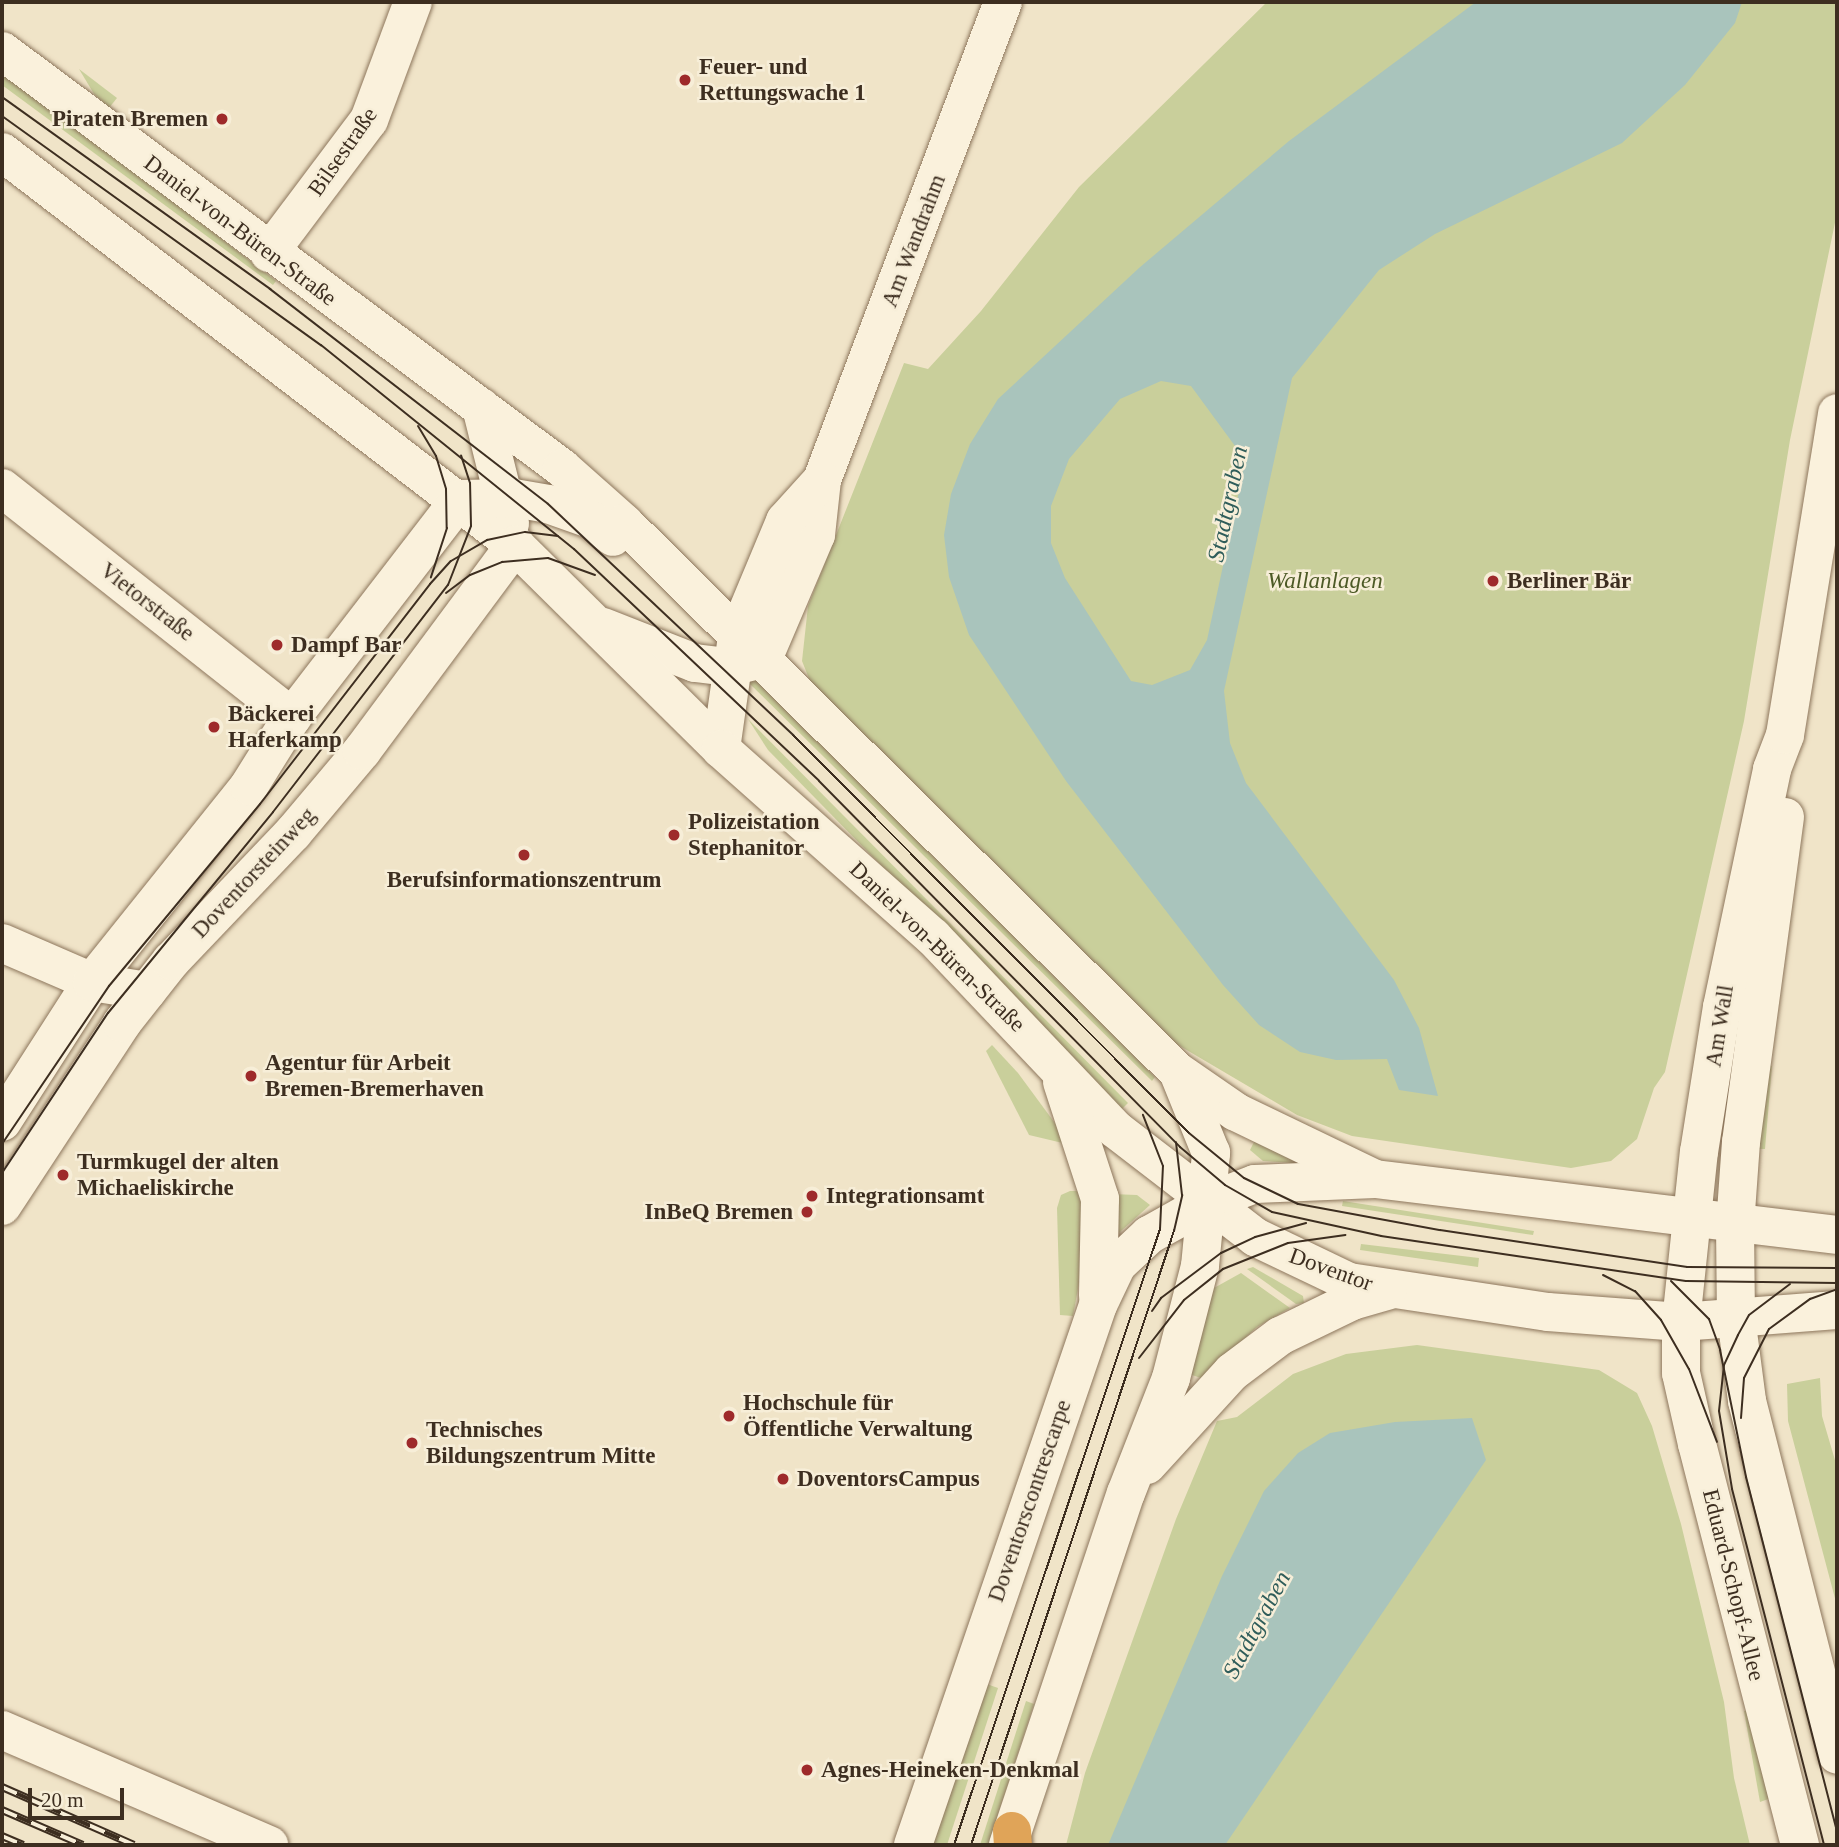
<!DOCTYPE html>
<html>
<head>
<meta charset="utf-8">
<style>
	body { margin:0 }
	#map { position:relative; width:1839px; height:1847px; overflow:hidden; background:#f0e4c8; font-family:"Times New Roman",serif }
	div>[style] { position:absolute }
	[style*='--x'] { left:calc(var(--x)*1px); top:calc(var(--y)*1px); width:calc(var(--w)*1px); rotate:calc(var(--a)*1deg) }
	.green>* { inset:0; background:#c9cf9b }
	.water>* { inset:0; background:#a9c4bc }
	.roads { filter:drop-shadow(0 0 2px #8d765c) drop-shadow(0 0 2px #8d765c) }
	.street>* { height:38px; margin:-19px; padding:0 19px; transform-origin:19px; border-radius:19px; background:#faf1dc }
	.secondary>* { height:38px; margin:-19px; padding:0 19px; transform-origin:19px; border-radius:19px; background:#faf1dc }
	.highway>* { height:38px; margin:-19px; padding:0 19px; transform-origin:19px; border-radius:19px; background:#e0a458 }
	.tram>* { height:2px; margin:-1px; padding:0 1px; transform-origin:1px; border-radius:1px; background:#3d2e20 }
	.rail>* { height:8px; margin-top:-4px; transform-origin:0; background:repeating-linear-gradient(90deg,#f7eed8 0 16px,#3d2e20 0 32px); box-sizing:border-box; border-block:2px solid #3d2e20 }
	.dots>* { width:19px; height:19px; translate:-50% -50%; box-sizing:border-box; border:4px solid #f7eed8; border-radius:50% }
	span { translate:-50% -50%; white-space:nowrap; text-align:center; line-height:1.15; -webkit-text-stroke:5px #f7eed8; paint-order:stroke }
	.poi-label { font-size:23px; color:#3d2e20; font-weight:700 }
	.left { translate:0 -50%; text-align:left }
	.right { translate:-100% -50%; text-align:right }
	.street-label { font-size:23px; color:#3d2e20 }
	.park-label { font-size:23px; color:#4d5a26; font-style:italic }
	.water-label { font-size:24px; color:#2f5d5a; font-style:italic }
	.frame { position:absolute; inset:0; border:4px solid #3d2e20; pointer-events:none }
	.scale { position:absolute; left:28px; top:1788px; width:96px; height:32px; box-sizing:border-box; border:4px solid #3d2e20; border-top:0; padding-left:9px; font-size:21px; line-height:24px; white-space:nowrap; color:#3d2e20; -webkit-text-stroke:5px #f7eed8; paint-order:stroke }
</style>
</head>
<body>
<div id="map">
	<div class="green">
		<div style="clip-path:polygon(1267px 2px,1837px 2px,1837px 213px,1790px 440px,1744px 721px,1665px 1072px,1654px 1088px,1637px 1139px,1611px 1161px,1571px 1168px,1352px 1136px,1297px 1115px,1168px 1039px,812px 686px,802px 661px,808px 606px,904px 363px,928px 369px,981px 311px,1079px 187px)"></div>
		<div style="clip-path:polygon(2px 69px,276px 281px,273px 285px,2px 85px)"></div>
		<div style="clip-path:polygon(79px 69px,117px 98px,109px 108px,94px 94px)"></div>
		<div style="clip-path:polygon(756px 680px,1155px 1077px,1152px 1081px,747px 681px)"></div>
		<div style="clip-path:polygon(748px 719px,1128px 1103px,1121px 1110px,768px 750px)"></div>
		<div style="clip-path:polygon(992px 1045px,1018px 1073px,1071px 1145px,1029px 1135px,986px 1051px)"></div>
		<div style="clip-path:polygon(1760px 1064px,1772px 1066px,1765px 1149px,1754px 1149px)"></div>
		<div style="clip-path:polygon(1255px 1140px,1296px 1158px,1295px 1163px,1263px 1161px,1250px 1150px)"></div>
		<div style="clip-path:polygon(1070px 1191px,1088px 1191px,1083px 1261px,1073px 1316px,1060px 1315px,1057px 1208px,1061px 1195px)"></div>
		<div style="clip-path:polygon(1111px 1194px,1137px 1195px,1150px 1205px,1111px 1240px)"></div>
		<div style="clip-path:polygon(1343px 1201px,1534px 1231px,1533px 1235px,1342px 1206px)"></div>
		<div style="clip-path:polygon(1361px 1244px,1479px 1258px,1478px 1267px,1360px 1250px)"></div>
		<div style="clip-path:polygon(1253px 1267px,1303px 1296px,1304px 1303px,1296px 1304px,1247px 1269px)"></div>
		<div style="clip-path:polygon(1241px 1273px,1290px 1308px,1257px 1327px,1201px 1378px,1186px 1373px,1214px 1288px)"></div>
		<div style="clip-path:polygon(1417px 1345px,1599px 1370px,1637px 1393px,1652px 1426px,1681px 1524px,1724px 1702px,1734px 1778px,1750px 1845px,1066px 1845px,1085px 1773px,1176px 1519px,1217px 1421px,1237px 1417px,1293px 1374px,1346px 1354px)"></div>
		<div style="clip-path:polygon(1820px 1378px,1822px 1416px,1837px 1467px,1837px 1606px,1788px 1421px,1787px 1384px)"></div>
		<div style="clip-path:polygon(984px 1683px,998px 1688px,947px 1845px,928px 1845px)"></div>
		<div style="clip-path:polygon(1026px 1701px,1034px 1704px,988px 1845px,980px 1845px)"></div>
		<div style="clip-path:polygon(1749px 1710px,1771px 1798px,1760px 1802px,1744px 1711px)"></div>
	</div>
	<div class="water">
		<div style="clip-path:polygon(evenodd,1476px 2px,1742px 2px,1735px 23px,1685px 85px,1622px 143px,1435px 234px,1379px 270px,1292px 378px,1224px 691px,1230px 743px,1246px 783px,1394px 980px,1419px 1028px,1438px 1096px,1399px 1090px,1387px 1059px,1336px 1060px,1300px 1052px,1259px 1025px,1223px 985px,1066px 781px,969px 635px,949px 577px,944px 535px,951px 494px,970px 444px,998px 399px,1139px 268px,1289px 141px,1476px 2px,1161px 381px,1191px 386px,1235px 446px,1243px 473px,1207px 640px,1190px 670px,1152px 685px,1131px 681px,1065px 578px,1051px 543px,1051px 506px,1069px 459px,1120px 399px,1161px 381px)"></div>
		<div style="clip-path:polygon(1472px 1418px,1486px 1460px,1225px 1845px,1108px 1845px,1222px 1576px,1264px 1491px,1298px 1453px,1330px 1433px,1395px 1422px)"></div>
	</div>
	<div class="roads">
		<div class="street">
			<div style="--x:269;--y:253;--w:166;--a:-53.1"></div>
			<div style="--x:369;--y:120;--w:126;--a:-69.6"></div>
			<div style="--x:2;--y:488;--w:370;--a:38.3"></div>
			<div style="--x:603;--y:627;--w:99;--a:21.4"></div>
			<div style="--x:695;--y:663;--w:35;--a:7"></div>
			<div style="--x:730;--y:667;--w:34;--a:-14"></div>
			<div style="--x:763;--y:659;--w:135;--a:-66.9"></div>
			<div style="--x:816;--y:535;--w:55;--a:-83.8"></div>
			<div style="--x:822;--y:480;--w:511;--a:-69.26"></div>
			<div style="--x:721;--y:749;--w:114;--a:-81.9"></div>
			<div style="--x:737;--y:636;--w:125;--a:-67.3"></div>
			<div style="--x:785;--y:521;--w:55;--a:-47.9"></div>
			<div style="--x:2;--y:943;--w:98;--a:23.4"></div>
			<div style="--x:92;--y:982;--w:56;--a:9.3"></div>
			<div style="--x:2;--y:1730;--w:291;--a:23.3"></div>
		</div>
		<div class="secondary">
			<div style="--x:2;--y:51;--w:698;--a:36.67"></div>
			<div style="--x:562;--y:468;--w:83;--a:41.6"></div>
			<div style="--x:624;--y:523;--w:780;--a:44.74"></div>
			<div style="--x:1178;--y:1072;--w:70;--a:34.6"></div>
			<div style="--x:1236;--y:1112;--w:154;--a:25.7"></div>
			<div style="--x:2;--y:152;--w:646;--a:37.46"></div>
			<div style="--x:515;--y:545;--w:290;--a:44.7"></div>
			<div style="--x:721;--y:749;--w:283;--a:41.6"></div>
			<div style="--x:933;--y:937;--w:265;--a:46.5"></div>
			<div style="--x:1115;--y:1129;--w:177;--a:37.6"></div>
			<div style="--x:1255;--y:1237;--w:104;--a:25.6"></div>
			<div style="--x:1349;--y:1282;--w:201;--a:8.6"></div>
			<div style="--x:1548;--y:1312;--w:133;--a:4.3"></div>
			<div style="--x:1681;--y:1322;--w:156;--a:-4.4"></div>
			<div style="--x:481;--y:407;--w:120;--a:76"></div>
			<div style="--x:460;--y:499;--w:54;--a:-1.1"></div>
			<div style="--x:514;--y:498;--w:35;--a:10"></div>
			<div style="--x:548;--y:504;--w:45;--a:19.7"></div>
			<div style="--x:590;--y:519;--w:29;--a:38"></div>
			<div style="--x:1785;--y:817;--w:328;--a:97.7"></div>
			<div style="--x:1741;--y:1142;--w:83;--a:94.1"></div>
			<div style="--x:1735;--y:1225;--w:92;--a:89.4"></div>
			<div style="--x:1736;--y:1317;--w:85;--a:82.5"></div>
			<div style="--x:1747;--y:1401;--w:365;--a:75.7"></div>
			<div style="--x:1062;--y:1082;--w:123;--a:72"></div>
			<div style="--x:1100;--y:1199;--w:97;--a:91.2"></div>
			<div style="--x:2;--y:1122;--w:166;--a:-57.3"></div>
			<div style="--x:92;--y:982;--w:251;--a:-51.3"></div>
			<div style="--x:249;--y:786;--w:81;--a:-58.1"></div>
			<div style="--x:292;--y:717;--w:275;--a:-52.4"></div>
			<div style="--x:2;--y:1206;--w:219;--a:-56.7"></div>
			<div style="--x:122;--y:1023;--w:79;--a:-51.7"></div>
			<div style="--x:171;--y:961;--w:177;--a:-46.4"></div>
			<div style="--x:293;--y:833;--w:107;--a:-49.9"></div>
			<div style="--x:362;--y:751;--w:257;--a:-53.4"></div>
			<div style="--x:1147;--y:1465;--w:126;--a:-47.6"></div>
			<div style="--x:1232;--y:1372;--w:60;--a:-36.9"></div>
			<div style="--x:1280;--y:1336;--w:80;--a:-25.9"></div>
			<div style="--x:1352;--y:1301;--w:37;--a:-16"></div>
			<div style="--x:913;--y:1845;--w:571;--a:-71.09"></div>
			<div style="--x:1098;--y:1305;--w:44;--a:-64.6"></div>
			<div style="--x:1117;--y:1265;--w:44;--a:-43.2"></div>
			<div style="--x:1149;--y:1235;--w:68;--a:-29.2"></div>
			<div style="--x:1208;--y:1202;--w:50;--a:-21"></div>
			<div style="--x:1255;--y:1184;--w:120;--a:-2.4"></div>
			<div style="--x:1375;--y:1179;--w:465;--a:6.9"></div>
			<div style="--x:1008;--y:1845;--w:371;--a:-71.5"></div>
			<div style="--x:1126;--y:1493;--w:123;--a:-68.6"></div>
			<div style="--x:1171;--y:1378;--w:116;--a:-75.5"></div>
			<div style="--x:1200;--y:1266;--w:114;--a:-84.4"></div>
			<div style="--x:1211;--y:1153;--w:85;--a:-112.1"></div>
			<div style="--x:1800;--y:1845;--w:414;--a:-104.4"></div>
			<div style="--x:1697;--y:1444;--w:73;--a:-102.7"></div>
			<div style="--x:1681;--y:1373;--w:51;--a:-90"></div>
			<div style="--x:1681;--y:1322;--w:171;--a:-84"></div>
			<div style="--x:1699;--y:1152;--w:147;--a:-81"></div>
			<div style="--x:1722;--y:1007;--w:243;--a:-78.1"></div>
			<div style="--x:1772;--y:769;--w:36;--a:-69"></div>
			<div style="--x:1785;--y:735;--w:326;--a:-80.8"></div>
		</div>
		<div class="highway">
			<div style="--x:1012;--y:1831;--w:14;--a:86"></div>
		</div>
	</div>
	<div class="tram">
		<div style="--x:2;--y:97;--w:330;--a:35.6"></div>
		<div style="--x:270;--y:289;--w:351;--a:37.7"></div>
		<div style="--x:548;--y:504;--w:337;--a:43.3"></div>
		<div style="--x:793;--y:735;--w:561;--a:45.14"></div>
		<div style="--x:1189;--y:1133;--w:71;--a:39.3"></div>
		<div style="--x:1244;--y:1178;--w:60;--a:25.7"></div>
		<div style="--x:1298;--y:1204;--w:144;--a:10.4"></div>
		<div style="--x:1440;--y:1230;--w:250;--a:8.5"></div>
		<div style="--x:1687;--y:1267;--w:150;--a:0.4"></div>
		<div style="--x:2;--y:116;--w:393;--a:35.7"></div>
		<div style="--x:321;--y:345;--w:325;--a:38.9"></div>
		<div style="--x:574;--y:549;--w:337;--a:43.4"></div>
		<div style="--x:819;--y:781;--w:514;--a:45.39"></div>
		<div style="--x:1180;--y:1147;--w:59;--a:40.2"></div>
		<div style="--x:1225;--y:1185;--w:54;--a:29.9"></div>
		<div style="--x:1272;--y:1212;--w:112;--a:12.4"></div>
		<div style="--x:1381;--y:1236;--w:308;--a:8.4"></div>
		<div style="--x:1686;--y:1281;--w:151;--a:0.8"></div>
		<div style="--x:418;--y:426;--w:35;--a:59"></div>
		<div style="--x:436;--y:456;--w:34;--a:73"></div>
		<div style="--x:446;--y:489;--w:39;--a:89"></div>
		<div style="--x:447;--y:528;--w:52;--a:108.1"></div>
		<div style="--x:446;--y:593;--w:30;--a:-37"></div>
		<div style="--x:470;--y:575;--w:35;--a:-22"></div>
		<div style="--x:502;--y:562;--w:46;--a:-5"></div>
		<div style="--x:548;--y:558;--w:50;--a:19.9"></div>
		<div style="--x:2;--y:1144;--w:191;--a:-55.9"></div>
		<div style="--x:109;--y:986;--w:236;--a:-50.3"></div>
		<div style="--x:260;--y:804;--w:278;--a:-52.3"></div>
		<div style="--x:430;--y:584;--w:31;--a:-48"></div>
		<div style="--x:451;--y:561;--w:42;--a:-30.3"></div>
		<div style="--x:487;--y:540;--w:39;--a:-12"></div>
		<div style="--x:525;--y:532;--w:33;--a:7"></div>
		<div style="--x:2;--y:1173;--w:192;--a:-56.5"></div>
		<div style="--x:108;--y:1013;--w:260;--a:-50.6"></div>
		<div style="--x:273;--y:812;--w:287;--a:-52.4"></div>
		<div style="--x:448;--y:585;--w:63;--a:-68.7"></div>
		<div style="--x:471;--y:526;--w:43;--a:-91.3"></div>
		<div style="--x:470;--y:483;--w:29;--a:-108"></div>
		<div style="--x:1603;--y:1275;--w:36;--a:27"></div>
		<div style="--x:1635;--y:1291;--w:39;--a:48"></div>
		<div style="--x:1661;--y:1320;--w:56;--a:60.3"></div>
		<div style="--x:1689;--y:1369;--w:78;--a:69"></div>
		<div style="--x:1671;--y:1281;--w:54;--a:45"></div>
		<div style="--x:1709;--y:1319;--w:33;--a:70"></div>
		<div style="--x:1720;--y:1350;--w:130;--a:78.4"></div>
		<div style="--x:1746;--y:1477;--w:366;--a:75.6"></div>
		<div style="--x:1790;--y:1284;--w:51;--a:142.9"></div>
		<div style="--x:1749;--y:1315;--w:23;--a:119"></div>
		<div style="--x:1738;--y:1335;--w:33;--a:115"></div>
		<div style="--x:1724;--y:1365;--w:46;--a:96.2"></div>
		<div style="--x:1719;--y:1411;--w:79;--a:80.5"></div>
		<div style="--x:1732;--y:1489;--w:368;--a:75.5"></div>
		<div style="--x:1152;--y:1311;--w:16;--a:-55"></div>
		<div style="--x:1161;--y:1298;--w:75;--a:-36.9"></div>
		<div style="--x:1221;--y:1253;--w:38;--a:-25"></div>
		<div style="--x:1255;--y:1237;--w:53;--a:-15.4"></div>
		<div style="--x:1139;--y:1358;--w:73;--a:-52.2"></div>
		<div style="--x:1184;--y:1300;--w:50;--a:-38.5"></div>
		<div style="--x:1223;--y:1269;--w:70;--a:-21.8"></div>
		<div style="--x:1288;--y:1243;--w:58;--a:-8"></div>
		<div style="--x:1741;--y:1418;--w:40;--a:-85.7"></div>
		<div style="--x:1744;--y:1378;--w:55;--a:-63"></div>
		<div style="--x:1769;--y:1329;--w:51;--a:-36.2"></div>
		<div style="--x:1810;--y:1299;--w:29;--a:-20"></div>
		<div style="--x:954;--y:1845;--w:650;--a:-71.51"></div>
		<div style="--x:1160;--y:1229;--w:63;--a:-87.3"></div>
		<div style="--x:1163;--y:1166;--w:55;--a:-111.4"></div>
		<div style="--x:971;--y:1845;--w:647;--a:-71.71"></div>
		<div style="--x:1174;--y:1231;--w:37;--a:-77"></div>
		<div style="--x:1182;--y:1195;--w:53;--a:-96.5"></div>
	</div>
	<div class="rail">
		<div style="--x:2;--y:1787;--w:144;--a:23.7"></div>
		<div style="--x:2;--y:1810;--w:88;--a:23.4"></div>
		<div style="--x:2;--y:1836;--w:23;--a:23"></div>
	</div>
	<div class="dots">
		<div style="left:685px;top:80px;background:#9e2a2b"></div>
		<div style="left:222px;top:119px;background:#9e2a2b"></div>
		<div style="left:1493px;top:581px;background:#9e2a2b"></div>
		<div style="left:277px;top:645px;background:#9e2a2b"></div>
		<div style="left:214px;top:727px;background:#9e2a2b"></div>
		<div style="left:674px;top:835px;background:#9e2a2b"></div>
		<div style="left:524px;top:855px;background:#9e2a2b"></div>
		<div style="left:251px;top:1076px;background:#9e2a2b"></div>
		<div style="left:63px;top:1175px;background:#9e2a2b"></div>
		<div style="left:812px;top:1196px;background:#9e2a2b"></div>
		<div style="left:807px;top:1212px;background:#9e2a2b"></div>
		<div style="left:729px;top:1416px;background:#9e2a2b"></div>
		<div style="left:412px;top:1443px;background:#9e2a2b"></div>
		<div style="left:783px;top:1479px;background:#9e2a2b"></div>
		<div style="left:807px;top:1770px;background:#9e2a2b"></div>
	</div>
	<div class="poi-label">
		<span class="left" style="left:699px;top:80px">Feuer- und<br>Rettungswache 1</span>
		<span class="right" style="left:208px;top:119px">Piraten Bremen</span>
		<span class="left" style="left:1507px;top:581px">Berliner Bär</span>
		<span class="left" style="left:291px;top:645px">Dampf Bar</span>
		<span class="left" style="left:228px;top:727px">Bäckerei<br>Haferkamp</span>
		<span class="left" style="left:688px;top:835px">Polizeistation<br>Stephanitor</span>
		<span style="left:524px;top:880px">Berufsinformationszentrum</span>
		<span class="left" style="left:265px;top:1076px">Agentur für Arbeit<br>Bremen-Bremerhaven</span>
		<span class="left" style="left:77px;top:1175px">Turmkugel der alten<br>Michaeliskirche</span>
		<span class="left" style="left:826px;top:1196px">Integrationsamt</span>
		<span class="right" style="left:793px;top:1212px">InBeQ Bremen</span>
		<span class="left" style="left:743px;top:1416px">Hochschule für<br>Öffentliche Verwaltung</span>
		<span class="left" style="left:426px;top:1443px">Technisches<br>Bildungszentrum Mitte</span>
		<span class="left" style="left:797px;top:1479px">DoventorsCampus</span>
		<span class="left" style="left:821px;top:1770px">Agnes-Heineken-Denkmal</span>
	</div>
	<div class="street-label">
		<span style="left:343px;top:152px;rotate:-55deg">Bilsestraße</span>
		<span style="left:240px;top:231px;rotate:37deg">Daniel-von-Büren-Straße</span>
		<span style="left:914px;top:241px;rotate:-69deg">Am Wandrahm</span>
		<span style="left:147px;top:602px;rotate:38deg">Vietorstraße</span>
		<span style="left:254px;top:873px;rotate:-47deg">Doventorsteinweg</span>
		<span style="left:937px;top:947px;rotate:44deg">Daniel-von-Büren-Straße</span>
		<span style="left:1720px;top:1026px;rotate:-81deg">Am Wall</span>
		<span style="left:1331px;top:1270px;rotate:20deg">Doventor</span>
		<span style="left:1030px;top:1501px;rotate:-71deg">Doventorscontrescarpe</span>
		<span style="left:1733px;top:1585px;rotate:76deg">Eduard-Schopf-Allee</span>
	</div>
	<div class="park-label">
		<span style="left:1325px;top:581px">Wallanlagen</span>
	</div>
	<div class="water-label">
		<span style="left:1228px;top:504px;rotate:-78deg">Stadtgraben</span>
		<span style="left:1257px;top:1625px;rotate:-62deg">Stadtgraben</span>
	</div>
	<div class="frame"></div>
	<div class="scale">20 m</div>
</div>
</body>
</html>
